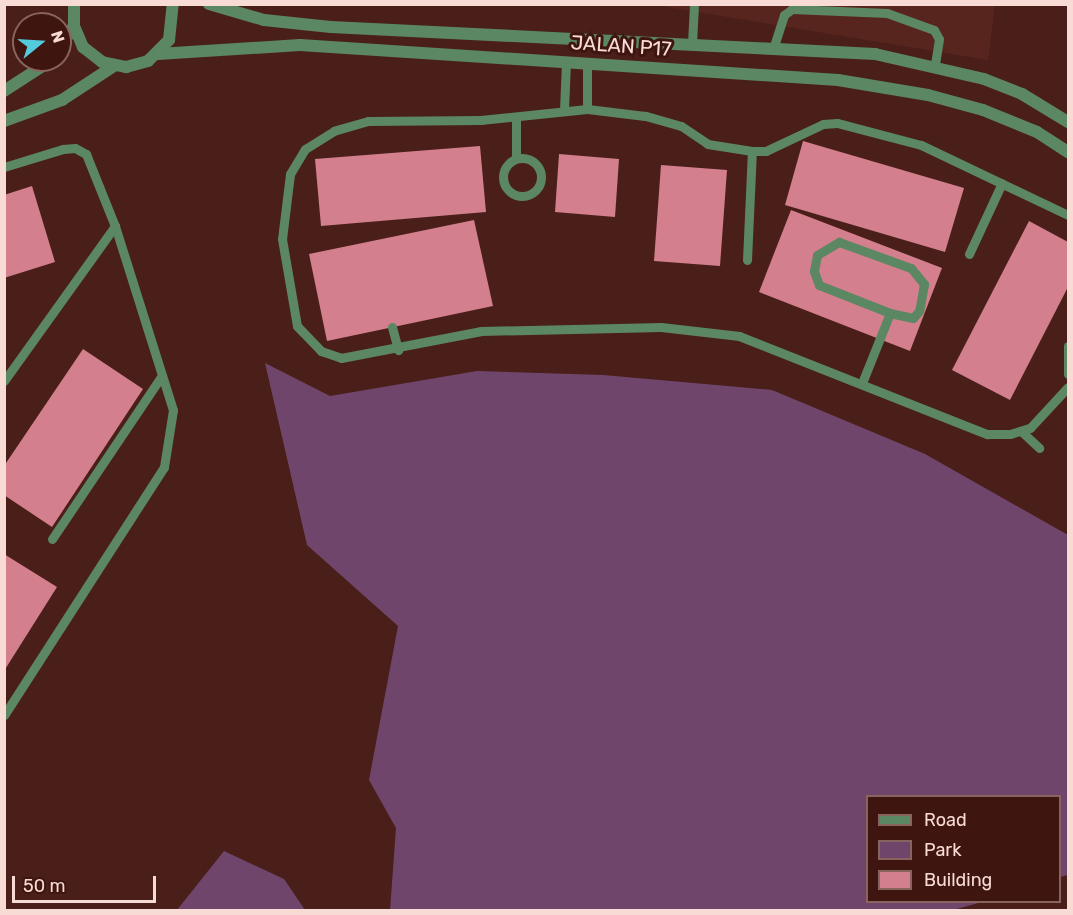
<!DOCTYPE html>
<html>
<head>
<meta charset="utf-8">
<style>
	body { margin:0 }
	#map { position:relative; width:1073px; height:915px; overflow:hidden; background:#4a1f19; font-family:Rubik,sans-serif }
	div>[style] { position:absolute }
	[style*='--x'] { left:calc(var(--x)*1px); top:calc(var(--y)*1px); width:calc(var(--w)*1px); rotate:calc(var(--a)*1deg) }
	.built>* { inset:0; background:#58251e }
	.green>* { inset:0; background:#6f456c }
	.building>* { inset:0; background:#d37f8d }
	.service>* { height:9px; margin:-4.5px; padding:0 4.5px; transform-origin:4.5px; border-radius:4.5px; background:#5b8763 }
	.service>.ring { margin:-4.5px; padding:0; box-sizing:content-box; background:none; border:9px solid #5b8763; border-radius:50% }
	.minor>* { height:12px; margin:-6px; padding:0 6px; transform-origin:6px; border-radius:6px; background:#5b8763 }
	.tertiary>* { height:12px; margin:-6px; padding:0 6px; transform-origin:6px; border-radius:6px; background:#5b8763 }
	span { translate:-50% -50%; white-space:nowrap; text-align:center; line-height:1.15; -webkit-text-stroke:6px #3f1510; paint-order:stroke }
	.street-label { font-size:20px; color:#f9dbd6 }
	.frame { position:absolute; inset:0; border:6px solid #f9dbd6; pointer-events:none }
	.legend { position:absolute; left:866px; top:795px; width:195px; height:108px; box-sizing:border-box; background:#3f1510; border:2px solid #89645f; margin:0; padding:8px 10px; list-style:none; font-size:18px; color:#f9dbd6 }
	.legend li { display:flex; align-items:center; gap:12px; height:30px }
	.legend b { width:30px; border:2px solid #89645f }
	.north { position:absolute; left:12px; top:12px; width:60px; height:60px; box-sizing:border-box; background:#3f1510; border:2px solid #89645f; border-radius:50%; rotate:72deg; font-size:16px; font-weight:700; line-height:24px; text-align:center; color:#f9dbd6 }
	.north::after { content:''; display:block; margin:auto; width:21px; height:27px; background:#54cadd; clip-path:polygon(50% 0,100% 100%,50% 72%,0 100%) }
	.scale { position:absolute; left:12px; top:876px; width:144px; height:27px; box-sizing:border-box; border:3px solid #f9dbd6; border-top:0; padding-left:8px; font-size:18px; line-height:21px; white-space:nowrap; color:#f9dbd6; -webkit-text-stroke:4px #3f1510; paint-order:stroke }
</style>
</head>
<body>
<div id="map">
	<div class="built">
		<div style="clip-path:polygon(649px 4px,995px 5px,988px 60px)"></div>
	</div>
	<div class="green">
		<div style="clip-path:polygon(265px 363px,330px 396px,477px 371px,603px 375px,772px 390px,925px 454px,1068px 535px,1068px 875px,1060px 877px,1060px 796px,868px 796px,868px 902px,982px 902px,953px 910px,390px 910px,396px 828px,369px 780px,398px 626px,307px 545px)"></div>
		<div style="clip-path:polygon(224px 851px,284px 879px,305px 910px,177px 910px)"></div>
	</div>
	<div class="building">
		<div style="clip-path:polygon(803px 141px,964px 188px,945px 252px,785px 205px)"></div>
		<div style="clip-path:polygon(480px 146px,486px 212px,321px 226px,315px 159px)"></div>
		<div style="clip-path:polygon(559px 154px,619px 159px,615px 217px,555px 212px)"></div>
		<div style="clip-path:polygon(661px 165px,727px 170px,720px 266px,654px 261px)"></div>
		<div style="clip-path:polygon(32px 186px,55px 262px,4px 278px,4px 195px)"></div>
		<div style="clip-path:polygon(791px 210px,942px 268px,910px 351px,759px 292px)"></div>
		<div style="clip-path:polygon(474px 220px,493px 306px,327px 341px,309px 254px)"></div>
		<div style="clip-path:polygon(1029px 221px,1068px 242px,1068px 287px,1010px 400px,952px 370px)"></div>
		<div style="clip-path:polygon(83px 349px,143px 389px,52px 527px,4px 495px,4px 466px)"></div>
		<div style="clip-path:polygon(4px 554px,57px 587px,4px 671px)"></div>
	</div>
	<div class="service">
		<div style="--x:692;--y:44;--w:40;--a:-87.1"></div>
		<div style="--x:773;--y:49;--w:36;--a:-72"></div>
		<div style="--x:784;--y:15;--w:10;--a:-37"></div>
		<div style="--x:792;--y:9;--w:95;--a:2.4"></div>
		<div style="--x:887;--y:13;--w:50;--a:19.9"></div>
		<div style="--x:934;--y:30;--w:10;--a:61"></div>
		<div style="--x:939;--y:39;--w:26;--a:99"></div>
		<div style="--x:587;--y:109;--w:45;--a:-90"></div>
		<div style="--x:564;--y:110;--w:48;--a:-87.6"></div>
		<div style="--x:516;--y:117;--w:41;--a:90"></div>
		<div class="ring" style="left:503px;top:158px;width:29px;height:29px"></div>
		<div style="--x:4;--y:167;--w:62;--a:-17"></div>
		<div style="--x:63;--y:149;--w:12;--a:-5"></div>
		<div style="--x:75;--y:148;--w:13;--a:29"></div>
		<div style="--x:86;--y:154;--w:78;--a:68.1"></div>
		<div style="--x:115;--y:226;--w:193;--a:72.5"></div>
		<div style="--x:173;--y:410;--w:58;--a:99"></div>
		<div style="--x:164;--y:467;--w:295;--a:122.8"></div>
		<div style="--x:1068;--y:215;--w:163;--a:-154.5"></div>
		<div style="--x:921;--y:145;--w:87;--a:-165.3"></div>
		<div style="--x:837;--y:123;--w:14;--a:176"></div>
		<div style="--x:823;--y:124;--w:63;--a:154.7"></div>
		<div style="--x:766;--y:151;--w:14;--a:180"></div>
		<div style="--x:752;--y:151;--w:45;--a:-171"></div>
		<div style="--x:708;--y:144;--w:32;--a:-146"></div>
		<div style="--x:681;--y:126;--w:37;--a:-164"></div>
		<div style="--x:645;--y:116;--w:58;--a:-173.1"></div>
		<div style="--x:587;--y:109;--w:107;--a:174.1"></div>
		<div style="--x:481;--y:120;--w:113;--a:179.5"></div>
		<div style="--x:368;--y:121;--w:35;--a:164"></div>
		<div style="--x:334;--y:131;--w:34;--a:148"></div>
		<div style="--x:305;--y:149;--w:29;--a:121"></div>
		<div style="--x:290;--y:174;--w:65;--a:97"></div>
		<div style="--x:282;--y:239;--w:88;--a:80.2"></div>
		<div style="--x:297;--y:326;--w:35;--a:46"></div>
		<div style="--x:321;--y:351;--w:21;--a:19"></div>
		<div style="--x:341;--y:358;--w:143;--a:-10.9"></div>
		<div style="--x:481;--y:331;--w:180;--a:-1.3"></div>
		<div style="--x:661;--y:327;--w:79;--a:6.6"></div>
		<div style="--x:739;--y:336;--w:267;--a:21.6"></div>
		<div style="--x:987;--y:434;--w:23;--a:0"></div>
		<div style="--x:1010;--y:434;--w:21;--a:-17"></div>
		<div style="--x:1030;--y:428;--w:56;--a:-47.2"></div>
		<div style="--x:839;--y:242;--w:77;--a:19.9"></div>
		<div style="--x:911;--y:268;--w:21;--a:51"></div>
		<div style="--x:924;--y:284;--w:27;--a:100"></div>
		<div style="--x:919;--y:311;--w:9;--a:131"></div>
		<div style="--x:913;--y:318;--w:24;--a:-168"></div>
		<div style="--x:890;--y:313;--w:76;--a:-158.5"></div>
		<div style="--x:819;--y:285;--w:15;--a:-110"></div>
		<div style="--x:814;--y:271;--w:16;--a:-79"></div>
		<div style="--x:817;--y:255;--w:26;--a:-31"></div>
		<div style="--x:969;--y:254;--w:78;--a:-65.1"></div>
		<div style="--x:747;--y:260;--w:109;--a:-87.4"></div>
		<div style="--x:392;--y:327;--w:24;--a:75"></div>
		<div style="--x:1068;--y:346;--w:28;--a:90"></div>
		<div style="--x:4;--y:381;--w:191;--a:-54.4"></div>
		<div style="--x:862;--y:383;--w:75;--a:-68.2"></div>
		<div style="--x:1021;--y:431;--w:25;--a:43"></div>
		<div style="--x:52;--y:539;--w:197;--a:-56.1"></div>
	</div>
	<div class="minor">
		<div style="--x:60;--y:48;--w:26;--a:-58"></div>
		<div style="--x:4;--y:91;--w:57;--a:-32.9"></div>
		<div style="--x:4;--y:121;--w:62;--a:-19.9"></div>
		<div style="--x:62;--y:100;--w:62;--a:-33.2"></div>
	</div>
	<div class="tertiary">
		<div style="--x:74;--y:4;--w:22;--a:90"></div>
		<div style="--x:74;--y:26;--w:23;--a:67"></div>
		<div style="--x:83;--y:47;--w:24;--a:38"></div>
		<div style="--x:102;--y:62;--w:25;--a:12"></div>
		<div style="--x:126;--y:67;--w:23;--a:-15"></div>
		<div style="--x:148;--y:61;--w:30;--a:-45"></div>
		<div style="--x:169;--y:40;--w:36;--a:-84"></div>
		<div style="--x:209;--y:4;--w:57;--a:16.2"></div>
		<div style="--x:264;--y:20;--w:67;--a:6"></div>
		<div style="--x:331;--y:27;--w:545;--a:2.84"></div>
		<div style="--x:875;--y:54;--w:112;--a:12.9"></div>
		<div style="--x:984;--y:79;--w:41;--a:21.5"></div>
		<div style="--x:1022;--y:94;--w:54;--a:31.3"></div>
		<div style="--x:158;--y:54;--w:142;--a:-3.6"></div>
		<div style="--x:300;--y:45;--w:539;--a:3.72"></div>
		<div style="--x:838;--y:80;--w:91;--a:9.5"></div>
		<div style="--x:928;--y:95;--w:57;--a:15.3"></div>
		<div style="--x:983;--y:110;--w:58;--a:22.2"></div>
		<div style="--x:1037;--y:132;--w:37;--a:33"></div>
	</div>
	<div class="street-label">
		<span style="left:621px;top:46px;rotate:4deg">JALAN P17</span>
	</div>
	<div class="frame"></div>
	<ul class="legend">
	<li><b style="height:8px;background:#5b8763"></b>Road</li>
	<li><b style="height:16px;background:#6f456c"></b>Park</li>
	<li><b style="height:16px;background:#d37f8d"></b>Building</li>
	</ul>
	<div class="north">N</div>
	<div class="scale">50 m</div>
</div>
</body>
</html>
